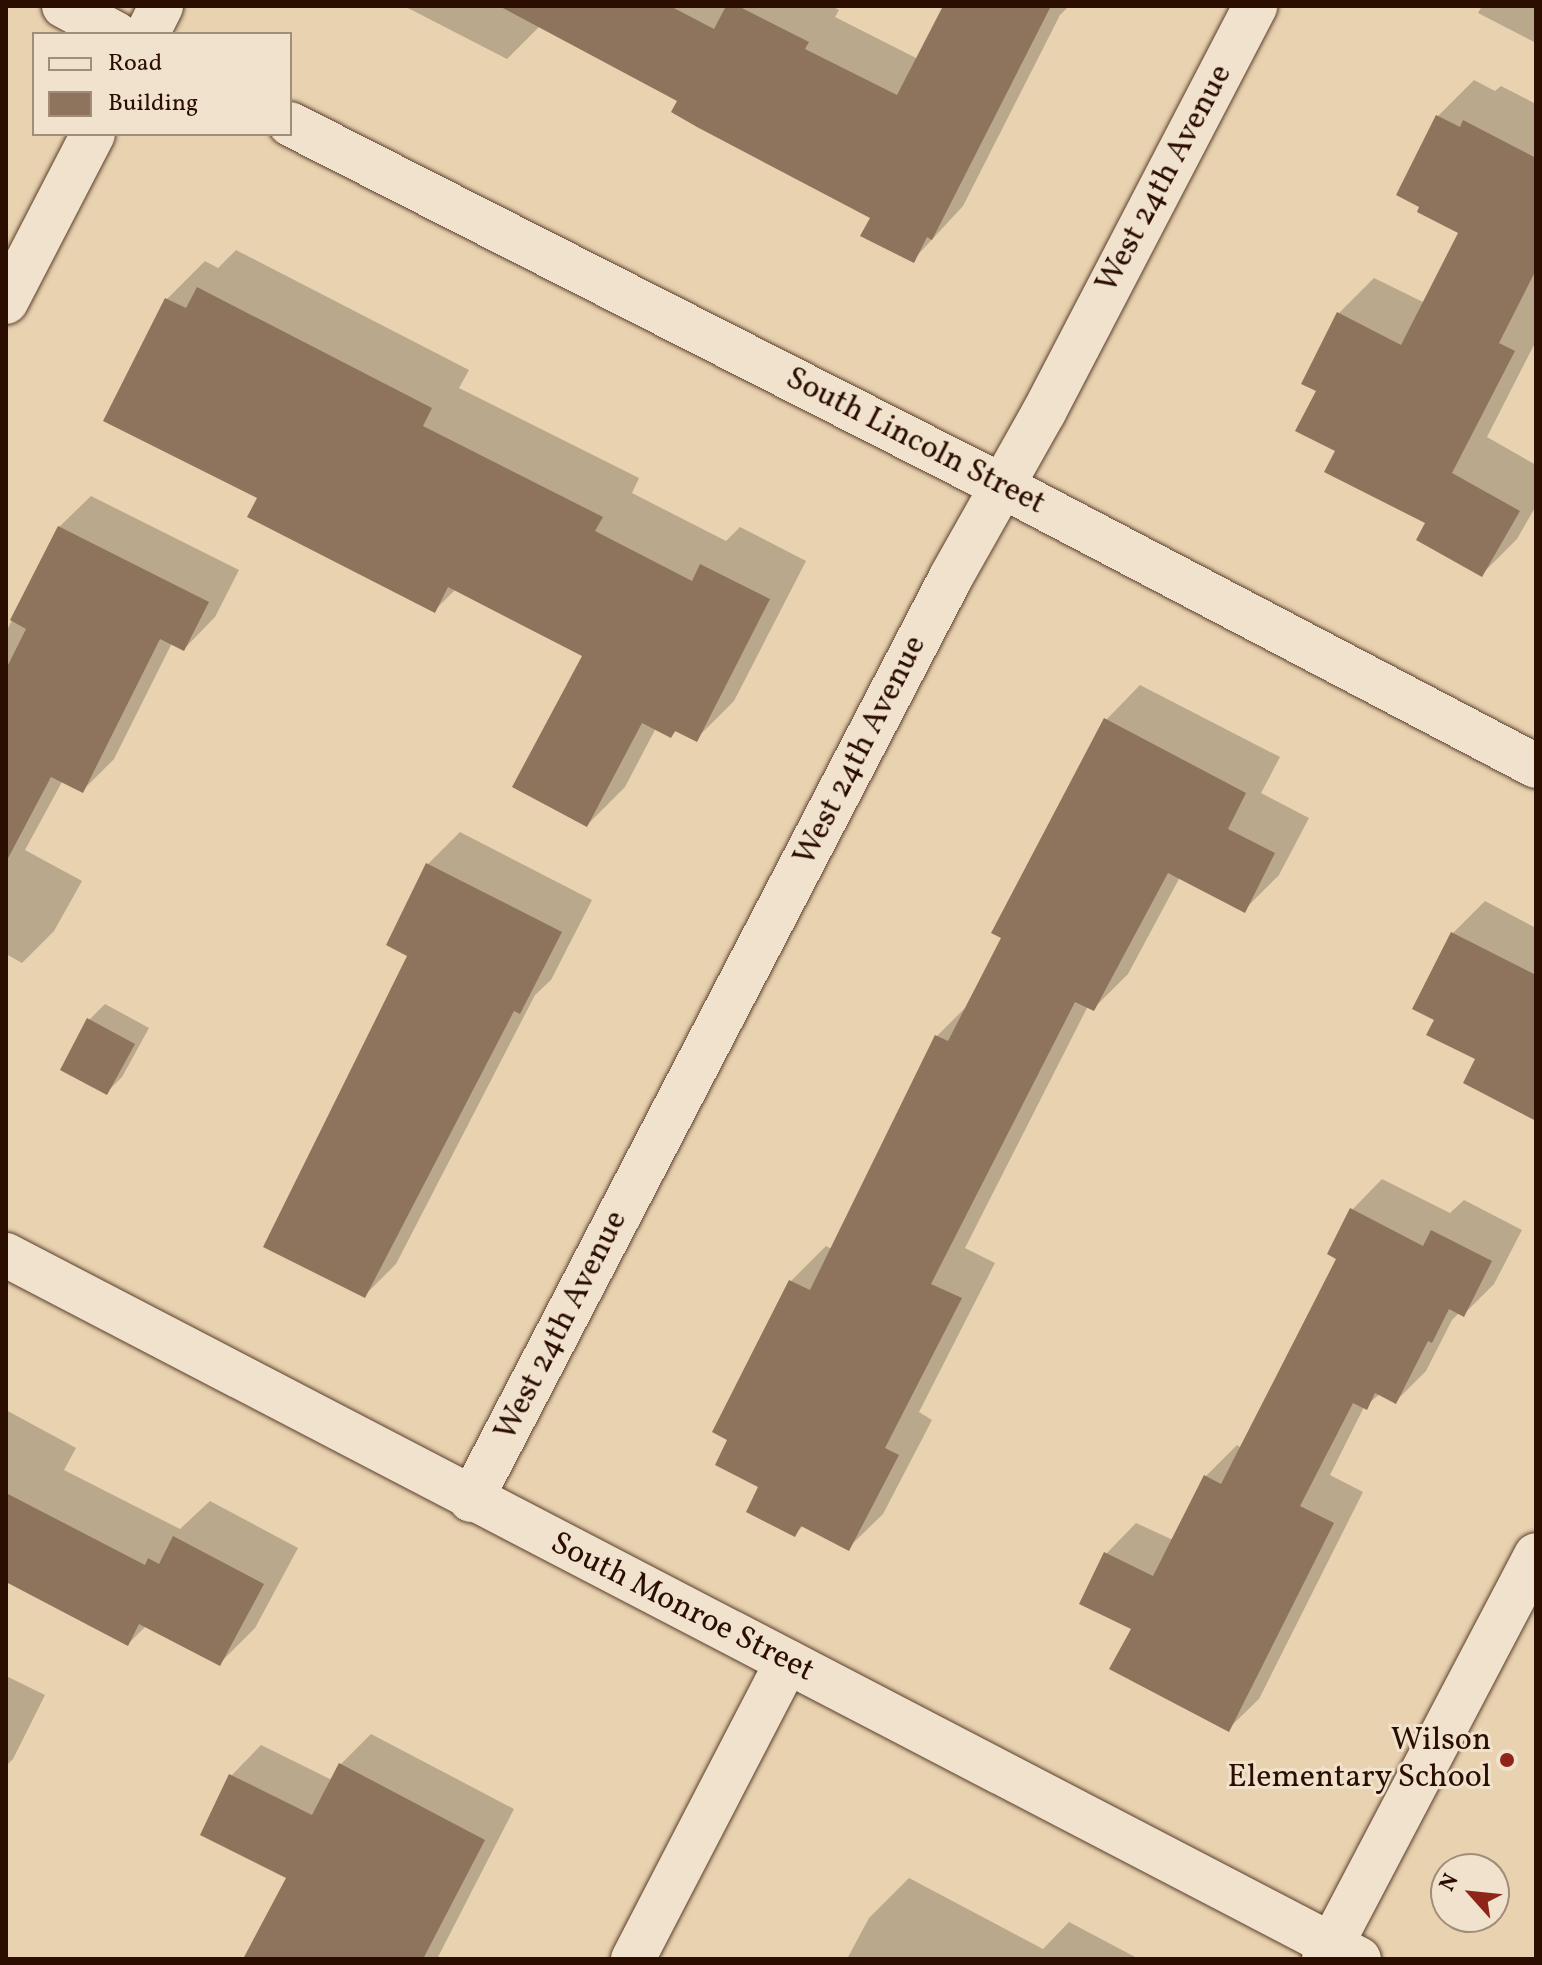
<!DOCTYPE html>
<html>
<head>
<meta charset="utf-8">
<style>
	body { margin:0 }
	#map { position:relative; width:1542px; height:1965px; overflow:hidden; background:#e8d2b0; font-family:Vollkorn,serif }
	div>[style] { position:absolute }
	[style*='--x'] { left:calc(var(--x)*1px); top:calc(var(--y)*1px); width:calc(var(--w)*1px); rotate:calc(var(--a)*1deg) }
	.shadow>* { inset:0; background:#0003 }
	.building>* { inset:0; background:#8e745c }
	.roads { filter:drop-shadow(0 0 2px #5b3f2c) drop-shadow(0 0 2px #5b3f2c) }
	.street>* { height:44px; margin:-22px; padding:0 22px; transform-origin:22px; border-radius:22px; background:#f0e2cc }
	.secondary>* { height:44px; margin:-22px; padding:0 22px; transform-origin:22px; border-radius:22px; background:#f0e2cc }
	.dots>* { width:22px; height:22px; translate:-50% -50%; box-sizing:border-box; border:4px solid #f0e2cc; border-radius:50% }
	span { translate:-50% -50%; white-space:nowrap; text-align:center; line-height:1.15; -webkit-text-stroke:6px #f0e2cc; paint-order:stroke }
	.street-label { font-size:32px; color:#2c0e00 }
	.poi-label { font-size:32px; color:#2c0e00 }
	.right { translate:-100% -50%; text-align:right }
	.frame { position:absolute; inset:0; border:8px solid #2c0e00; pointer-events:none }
	.legend { position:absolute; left:32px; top:32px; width:260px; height:104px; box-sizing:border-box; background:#f0e2cc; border:2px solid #a28d7a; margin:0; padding:10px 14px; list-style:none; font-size:24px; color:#2c0e00 }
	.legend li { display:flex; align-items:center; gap:16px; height:40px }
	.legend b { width:40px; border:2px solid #a28d7a }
	.north { position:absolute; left:1430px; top:1853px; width:80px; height:80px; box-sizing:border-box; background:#f0e2cc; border:2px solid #a28d7a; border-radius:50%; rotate:297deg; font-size:22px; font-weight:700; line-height:32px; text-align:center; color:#2c0e00 }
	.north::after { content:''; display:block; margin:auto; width:28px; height:36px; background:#8f2418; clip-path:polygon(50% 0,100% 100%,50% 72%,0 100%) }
</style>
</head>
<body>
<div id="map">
	<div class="shadow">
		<div style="clip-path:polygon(404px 6px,831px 6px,839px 10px,835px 17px,918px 59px,945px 6px,1069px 6px,1060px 15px,963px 206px,913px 260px,872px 217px,680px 100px,540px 26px,507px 59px)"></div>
		<div style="clip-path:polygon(1482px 6px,1536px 6px,1536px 43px,1478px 13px)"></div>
		<div style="clip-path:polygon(1474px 80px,1495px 91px,1501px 86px,1536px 104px,1536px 341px,1487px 437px,1536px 465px,1536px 506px,1517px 539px,1481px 575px,1428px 523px,1337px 450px,1318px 390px,1339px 313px,1374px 278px,1425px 303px,1461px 232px,1438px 116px)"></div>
		<div style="clip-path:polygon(236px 250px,469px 370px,459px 388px,639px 478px,632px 493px,726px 541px,740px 527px,806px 561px,734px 701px,696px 739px,677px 730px,671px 736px,656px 728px,625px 787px,587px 825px,584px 655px,456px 589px,435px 610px,259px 497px,167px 299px,205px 261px,218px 268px)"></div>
		<div style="clip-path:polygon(91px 496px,239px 570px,215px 617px,184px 649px,172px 643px,114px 759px,83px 790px,63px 780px,25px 850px,82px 881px,54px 931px,22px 963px,6px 954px,6px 632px,59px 527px)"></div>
		<div style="clip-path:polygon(1140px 685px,1280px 757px,1261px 793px,1309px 818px,1279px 875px,1244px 910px,1180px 877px,1128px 974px,1093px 1009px,1088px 1006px,965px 1248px,995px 1263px,919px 1412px,932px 1420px,883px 1514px,848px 1548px,804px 1525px,795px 1534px,730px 1439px,714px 1431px,791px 1281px,826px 1246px,832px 1249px,937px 1036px,970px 1003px,1106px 720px)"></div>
		<div style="clip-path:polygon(460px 832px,592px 900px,551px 980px,535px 995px,396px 1264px,365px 1295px,410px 956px,388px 944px,428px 864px)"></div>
		<div style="clip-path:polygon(1485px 901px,1536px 928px,1536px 1118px,1436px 1019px,1415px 1008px,1453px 933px)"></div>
		<div style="clip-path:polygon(105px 1004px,149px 1028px,122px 1077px,106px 1093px,89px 1020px)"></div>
		<div style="clip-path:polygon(1382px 1179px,1450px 1213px,1464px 1200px,1522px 1230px,1494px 1284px,1464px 1314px,1460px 1312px,1452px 1320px,1426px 1371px,1396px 1401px,1380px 1394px,1364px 1407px,1330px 1475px,1363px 1492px,1259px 1699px,1228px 1729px,1134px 1628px,1106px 1554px,1136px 1523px,1173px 1540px,1206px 1476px,1237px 1445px,1241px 1448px,1338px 1258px,1352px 1210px)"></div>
		<div style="clip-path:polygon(6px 1410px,76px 1448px,64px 1470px,180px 1529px,210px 1501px,298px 1548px,255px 1628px,219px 1664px,146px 1626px,128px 1644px,6px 1551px)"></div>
		<div style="clip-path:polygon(6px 1676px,45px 1695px,13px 1759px,6px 1766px)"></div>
		<div style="clip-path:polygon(371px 1734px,514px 1809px,437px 1959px,246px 1959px,289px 1877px,231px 1776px,261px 1745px,332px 1780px,341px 1764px)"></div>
		<div style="clip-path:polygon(909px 1878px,1043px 1949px,1069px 1922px,1139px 1959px,847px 1959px,869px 1918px)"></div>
	</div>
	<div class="building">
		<div style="clip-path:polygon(499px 6px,670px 6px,714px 29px,726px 6px,738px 6px,809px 42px,805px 49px,897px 95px,943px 6px,1051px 6px,932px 240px,927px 237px,914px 263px,860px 236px,870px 218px,697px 127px,671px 112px,677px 101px)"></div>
		<div style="clip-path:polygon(1436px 115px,1460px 127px,1463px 120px,1536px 158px,1536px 270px,1499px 343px,1515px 351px,1452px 473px,1520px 511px,1482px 577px,1416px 540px,1425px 523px,1324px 472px,1335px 451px,1295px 431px,1316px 391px,1301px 384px,1337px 312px,1401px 345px,1458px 233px,1417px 212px,1419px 207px,1396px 195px)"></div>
		<div style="clip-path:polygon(197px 287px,432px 408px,423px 426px,603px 517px,595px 531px,692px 581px,700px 564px,770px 599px,697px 742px,675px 731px,671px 738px,642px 723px,587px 827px,512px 787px,582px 656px,448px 587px,435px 613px,247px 517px,257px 498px,103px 421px,165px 298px,186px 308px)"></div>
		<div style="clip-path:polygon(58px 526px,209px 602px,184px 651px,160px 639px,83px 793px,51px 777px,6px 862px,6px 669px,26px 629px,10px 620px)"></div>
		<div style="clip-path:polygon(1104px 718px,1246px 793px,1228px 829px,1275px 853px,1245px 913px,1168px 873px,1094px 1011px,1075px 1002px,931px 1284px,962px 1298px,885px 1448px,899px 1455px,849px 1551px,801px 1526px,795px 1537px,746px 1512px,758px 1487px,715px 1465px,727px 1440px,712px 1432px,789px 1280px,810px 1290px,935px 1035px,948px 1041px,1001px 938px,991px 933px)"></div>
		<div style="clip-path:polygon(426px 863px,562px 932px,520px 1014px,514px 1011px,365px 1298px,263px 1247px,407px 956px,386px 945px)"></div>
		<div style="clip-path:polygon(1451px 932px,1536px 975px,1536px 1121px,1463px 1083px,1475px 1059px,1426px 1035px,1434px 1020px,1412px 1009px)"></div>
		<div style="clip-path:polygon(87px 1018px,135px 1044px,107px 1095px,60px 1070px)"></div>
		<div style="clip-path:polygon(1350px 1208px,1423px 1246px,1431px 1230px,1492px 1261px,1464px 1317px,1449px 1309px,1432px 1343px,1428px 1341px,1396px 1404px,1375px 1393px,1367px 1410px,1353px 1403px,1300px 1506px,1334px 1523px,1229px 1732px,1109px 1669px,1131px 1629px,1079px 1604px,1104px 1552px,1153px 1576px,1204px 1475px,1221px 1484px,1336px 1259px,1327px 1254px)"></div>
		<div style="clip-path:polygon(6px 1493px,145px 1565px,148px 1558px,159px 1564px,173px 1536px,264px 1584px,220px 1666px,139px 1624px,128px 1646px,6px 1582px)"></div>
		<div style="clip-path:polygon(339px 1763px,485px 1840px,423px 1959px,243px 1959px,286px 1878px,200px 1835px,229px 1774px,312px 1815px)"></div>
	</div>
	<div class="roads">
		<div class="street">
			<div style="--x:147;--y:34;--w:31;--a:-63"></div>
			<div style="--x:6;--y:302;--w:189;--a:-62.6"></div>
			<div style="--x:6;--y:1255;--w:1525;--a:27.49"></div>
			<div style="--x:471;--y:1500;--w:1040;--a:-62.52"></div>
			<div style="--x:951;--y:577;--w:189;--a:-60.6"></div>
			<div style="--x:1044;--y:412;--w:458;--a:-62.5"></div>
			<div style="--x:633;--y:1959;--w:335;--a:-62.6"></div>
			<div style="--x:1324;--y:1959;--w:456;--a:-62.3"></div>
		</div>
		<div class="secondary">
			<div style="--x:64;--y:6;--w:59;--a:28.3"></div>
			<div style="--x:290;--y:124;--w:799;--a:26.95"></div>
			<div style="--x:1002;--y:486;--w:603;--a:27.67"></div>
		</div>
	</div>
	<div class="dots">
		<div style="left:1507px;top:1760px;background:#8f2418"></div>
	</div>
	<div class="street-label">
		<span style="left:1165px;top:179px;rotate:-62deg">West 24th Avenue</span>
		<span style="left:915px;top:442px;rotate:27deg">South Lincoln Street</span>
		<span style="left:861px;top:751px;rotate:-63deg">West 24th Avenue</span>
		<span style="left:562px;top:1326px;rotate:-63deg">West 24th Avenue</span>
		<span style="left:682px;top:1608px;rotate:27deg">South Monroe Street</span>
	</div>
	<div class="poi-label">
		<span class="right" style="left:1491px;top:1760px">Wilson<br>Elementary School</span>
	</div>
	<div class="frame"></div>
	<ul class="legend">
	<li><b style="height:10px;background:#f0e2cc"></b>Road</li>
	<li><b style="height:22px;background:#8e745c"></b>Building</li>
	</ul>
	<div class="north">N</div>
</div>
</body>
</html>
